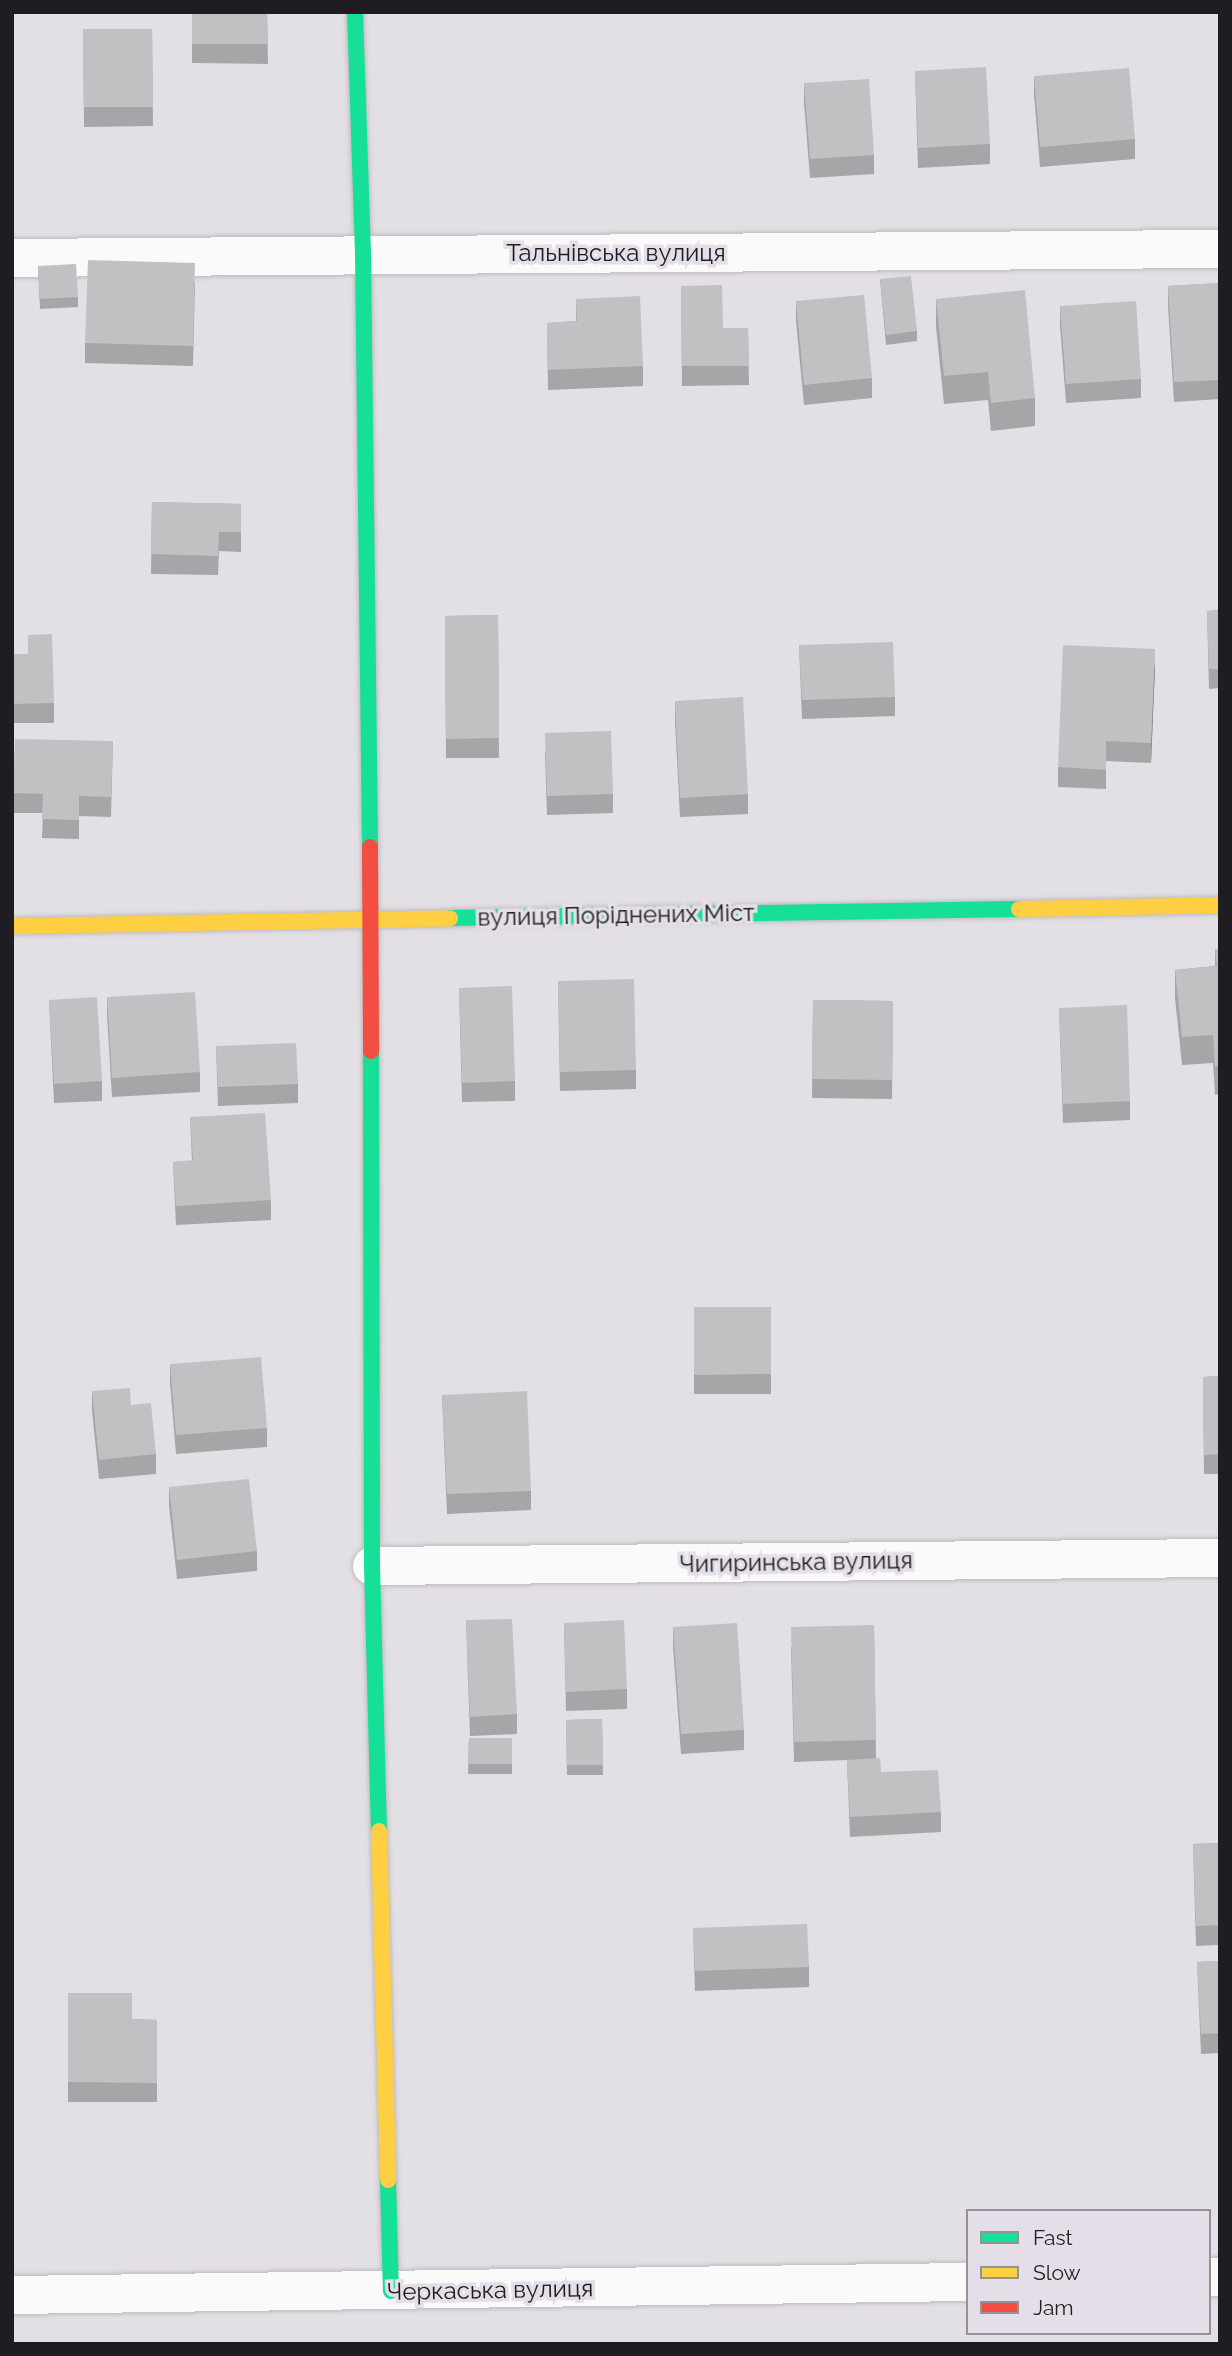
<!DOCTYPE html>
<html>
<head>
<meta charset="utf-8">
<style>
	body { margin:0 }
	#map { position:relative; width:1232px; height:2356px; overflow:hidden; background:#e3e0e5; font-family:Raleway,sans-serif }
	div>[style] { position:absolute }
	[style*='--x'] { left:calc(var(--x)*1px); top:calc(var(--y)*1px); width:calc(var(--w)*1px); rotate:calc(var(--a)*1deg) }
	.roads { filter:drop-shadow(0 0 2px #bebbbf) drop-shadow(0 0 2px #bebbbf) }
	.street>* { height:38px; margin:-19px; padding:0 19px; transform-origin:19px; border-radius:19px; background:#fbfafb }
	.fast>* { height:16px; margin:-8px; padding:0 8px; transform-origin:8px; border-radius:8px; background:#16e098 }
	.slow>* { height:16px; margin:-8px; padding:0 8px; transform-origin:8px; border-radius:8px; background:#ffcf43 }
	.jam>* { height:16px; margin:-8px; padding:0 8px; transform-origin:8px; border-radius:8px; background:#f24e42 }
	.wall>* { inset:0; background:#a6a5a8 }
	.shaded-wall>* { inset:0; background:#878688 }
	.building>* { inset:0; background:#c1c0c3 }
	span { translate:-50% -50%; white-space:nowrap; text-align:center; line-height:1.15; -webkit-text-stroke:7px #e3dee7; paint-order:stroke }
	.street-label { font-size:24px; color:#1f1d21 }
	.frame { position:absolute; inset:0; border:14px solid #1f1d21; pointer-events:none }
	.legend { position:absolute; left:966px; top:2209px; width:245px; height:126px; box-sizing:border-box; background:#e3dee7; border:2px solid #959198; margin:0; padding:9px 12px; list-style:none; font-size:21px; color:#1f1d21 }
	.legend li { display:flex; align-items:center; gap:14px; height:35px }
	.legend b { width:35px; border:2px solid #959198 }
</style>
</head>
<body>
<div id="map">
	<div class="roads">
		<div class="street">
			<div style="--x:12;--y:258;--w:1208;--a:-0.43"></div>
			<div style="--x:372;--y:1566;--w:848;--a:-0.54"></div>
			<div style="--x:1209;--y:2277;--w:11;--a:0"></div>
			<div style="--x:12;--y:2295;--w:956;--a:-0.78"></div>
		</div>
		<div class="fast">
			<div style="--x:355;--y:12;--w:242;--a:88.1"></div>
			<div style="--x:363;--y:254;--w:593;--a:89.32"></div>
			<div style="--x:450;--y:918;--w:569;--a:-0.91"></div>
			<div style="--x:371;--y:1051;--w:515;--a:89.89"></div>
			<div style="--x:372;--y:1566;--w:265;--a:88.5"></div>
			<div style="--x:388;--y:2180;--w:111;--a:88.5"></div>
		</div>
		<div class="slow">
			<div style="--x:1019;--y:909;--w:201;--a:-1.1"></div>
			<div style="--x:12;--y:926;--w:438;--a:-1"></div>
			<div style="--x:379;--y:1831;--w:349;--a:88.5"></div>
		</div>
		<div class="jam">
			<div style="--x:370;--y:847;--w:204;--a:89.7"></div>
		</div>
	</div>
	<div class="wall">
		<div style="clip-path:polygon(192px 12px,267px 12px,268px 64px,192px 63px)"></div>
		<div style="clip-path:polygon(83px 29px,152px 29px,153px 126px,84px 127px)"></div>
		<div style="clip-path:polygon(915px 71px,990px 144px,990px 164px,918px 168px)"></div>
		<div style="clip-path:polygon(1034px 76px,1135px 139px,1135px 159px,1040px 167px,1034px 95px)"></div>
		<div style="clip-path:polygon(804px 83px,874px 155px,874px 174px,810px 178px,804px 103px)"></div>
		<div style="clip-path:polygon(38px 266px,78px 297px,78px 307px,40px 309px)"></div>
		<div style="clip-path:polygon(880px 279px,917px 331px,917px 341px,886px 345px)"></div>
		<div style="clip-path:polygon(195px 282px,193px 366px,85px 363px,85px 343px)"></div>
		<div style="clip-path:polygon(1220px 283px,1220px 399px,1174px 402px,1168px 306px,1168px 286px)"></div>
		<div style="clip-path:polygon(681px 286px,723px 328px,748px 328px,749px 385px,682px 386px)"></div>
		<div style="clip-path:polygon(576px 299px,643px 366px,643px 386px,548px 390px,547px 323px,576px 321px)"></div>
		<div style="clip-path:polygon(936px 299px,1035px 398px,1035px 426px,991px 431px,988px 400px,944px 404px,936px 327px)"></div>
		<div style="clip-path:polygon(796px 301px,872px 378px,872px 398px,804px 405px,796px 321px)"></div>
		<div style="clip-path:polygon(1060px 306px,1141px 379px,1141px 398px,1066px 403px,1060px 326px)"></div>
		<div style="clip-path:polygon(152px 502px,241px 504px,241px 552px,219px 551px,218px 575px,151px 574px)"></div>
		<div style="clip-path:polygon(1220px 610px,1220px 688px,1209px 689px,1207px 611px)"></div>
		<div style="clip-path:polygon(498px 615px,499px 758px,446px 758px,445px 616px)"></div>
		<div style="clip-path:polygon(799px 645px,895px 697px,895px 716px,802px 719px)"></div>
		<div style="clip-path:polygon(14px 654px,54px 703px,54px 723px,14px 723px)"></div>
		<div style="clip-path:polygon(1155px 668px,1151px 763px,1106px 761px,1106px 789px,1058px 787px,1058px 767px)"></div>
		<div style="clip-path:polygon(675px 701px,748px 794px,748px 814px,680px 817px,675px 721px)"></div>
		<div style="clip-path:polygon(113px 741px,111px 817px,79px 816px,79px 839px,42px 838px,43px 813px,13px 813px,13px 793px)"></div>
		<div style="clip-path:polygon(545px 752px,613px 794px,613px 813px,547px 815px)"></div>
		<div style="clip-path:polygon(1215px 949px,1220px 949px,1220px 1094px,1215px 1095px,1213px 1063px,1182px 1065px,1175px 998px,1175px 970px,1215px 966px)"></div>
		<div style="clip-path:polygon(558px 981px,636px 1070px,636px 1089px,560px 1091px)"></div>
		<div style="clip-path:polygon(459px 988px,515px 1081px,515px 1101px,462px 1102px)"></div>
		<div style="clip-path:polygon(107px 997px,200px 1072px,200px 1092px,112px 1097px,107px 1016px)"></div>
		<div style="clip-path:polygon(49px 1000px,102px 1081px,102px 1101px,54px 1103px)"></div>
		<div style="clip-path:polygon(813px 1000px,893px 1001px,892px 1099px,812px 1098px)"></div>
		<div style="clip-path:polygon(1059px 1008px,1130px 1101px,1130px 1120px,1063px 1123px)"></div>
		<div style="clip-path:polygon(216px 1046px,298px 1084px,298px 1103px,218px 1106px)"></div>
		<div style="clip-path:polygon(190px 1117px,271px 1200px,271px 1220px,176px 1225px,173px 1162px,192px 1161px)"></div>
		<div style="clip-path:polygon(694px 1307px,771px 1307px,771px 1394px,694px 1394px)"></div>
		<div style="clip-path:polygon(170px 1364px,267px 1428px,267px 1447px,176px 1454px,170px 1383px)"></div>
		<div style="clip-path:polygon(1220px 1376px,1220px 1474px,1204px 1474px,1203px 1377px)"></div>
		<div style="clip-path:polygon(92px 1391px,131px 1405px,156px 1454px,156px 1474px,99px 1479px,92px 1411px)"></div>
		<div style="clip-path:polygon(442px 1395px,531px 1491px,531px 1510px,447px 1514px)"></div>
		<div style="clip-path:polygon(169px 1487px,257px 1551px,257px 1571px,177px 1579px,169px 1506px)"></div>
		<div style="clip-path:polygon(466px 1620px,517px 1714px,517px 1734px,470px 1736px)"></div>
		<div style="clip-path:polygon(564px 1623px,627px 1689px,627px 1709px,566px 1711px)"></div>
		<div style="clip-path:polygon(874px 1625px,876px 1758px,881px 1772px,941px 1812px,941px 1832px,850px 1837px,847px 1760px,794px 1762px,791px 1647px)"></div>
		<div style="clip-path:polygon(673px 1627px,744px 1730px,744px 1750px,681px 1754px,673px 1647px)"></div>
		<div style="clip-path:polygon(602px 1719px,603px 1775px,567px 1775px,566px 1720px)"></div>
		<div style="clip-path:polygon(469px 1738px,512px 1738px,512px 1774px,468px 1774px)"></div>
		<div style="clip-path:polygon(1220px 1843px,1220px 2053px,1201px 2054px,1197px 1962px,1218px 1961px,1218px 1945px,1196px 1946px,1193px 1844px)"></div>
		<div style="clip-path:polygon(693px 1928px,809px 1967px,809px 1987px,695px 1991px)"></div>
		<div style="clip-path:polygon(68px 1993px,132px 2019px,157px 2020px,157px 2102px,68px 2102px)"></div>
	</div>
	<div class="shaded-wall">
		<div style="clip-path:polygon(1155px 649px,1155px 668px,1151px 763px,1151px 743px)"></div>
	</div>
	<div class="building">
		<div style="clip-path:polygon(192px 12px,267px 12px,268px 44px,192px 44px)"></div>
		<div style="clip-path:polygon(83px 29px,152px 29px,153px 107px,84px 107px)"></div>
		<div style="clip-path:polygon(986px 67px,990px 144px,918px 148px,915px 71px)"></div>
		<div style="clip-path:polygon(1129px 68px,1135px 139px,1040px 147px,1034px 76px)"></div>
		<div style="clip-path:polygon(869px 79px,874px 155px,810px 159px,804px 83px)"></div>
		<div style="clip-path:polygon(88px 260px,195px 263px,193px 346px,85px 343px)"></div>
		<div style="clip-path:polygon(76px 264px,78px 297px,40px 299px,38px 266px)"></div>
		<div style="clip-path:polygon(911px 276px,917px 331px,886px 335px,880px 279px)"></div>
		<div style="clip-path:polygon(1220px 283px,1220px 380px,1174px 382px,1168px 286px)"></div>
		<div style="clip-path:polygon(722px 285px,723px 328px,748px 328px,749px 366px,682px 366px,681px 286px)"></div>
		<div style="clip-path:polygon(1025px 290px,1035px 398px,991px 403px,988px 372px,944px 376px,936px 299px)"></div>
		<div style="clip-path:polygon(864px 295px,872px 378px,804px 385px,796px 301px)"></div>
		<div style="clip-path:polygon(640px 296px,643px 366px,548px 370px,547px 323px,577px 321px,576px 299px)"></div>
		<div style="clip-path:polygon(1136px 301px,1141px 379px,1066px 384px,1060px 306px)"></div>
		<div style="clip-path:polygon(152px 502px,241px 504px,241px 532px,219px 532px,218px 556px,151px 554px)"></div>
		<div style="clip-path:polygon(1220px 610px,1220px 669px,1209px 669px,1207px 611px)"></div>
		<div style="clip-path:polygon(498px 615px,499px 738px,446px 739px,445px 616px)"></div>
		<div style="clip-path:polygon(52px 634px,54px 703px,14px 704px,14px 654px,28px 654px,28px 635px)"></div>
		<div style="clip-path:polygon(893px 642px,895px 697px,802px 700px,799px 645px)"></div>
		<div style="clip-path:polygon(1063px 645px,1155px 649px,1151px 743px,1106px 741px,1106px 770px,1058px 767px)"></div>
		<div style="clip-path:polygon(743px 697px,748px 794px,680px 798px,675px 701px)"></div>
		<div style="clip-path:polygon(611px 731px,613px 794px,547px 796px,545px 733px)"></div>
		<div style="clip-path:polygon(15px 739px,113px 741px,111px 797px,79px 796px,79px 820px,42px 819px,43px 794px,13px 793px)"></div>
		<div style="clip-path:polygon(1215px 949px,1220px 949px,1220px 1066px,1215px 1066px,1213px 1035px,1182px 1037px,1175px 970px,1217px 966px)"></div>
		<div style="clip-path:polygon(634px 979px,636px 1070px,560px 1072px,558px 981px)"></div>
		<div style="clip-path:polygon(512px 986px,515px 1081px,462px 1083px,459px 988px)"></div>
		<div style="clip-path:polygon(195px 992px,200px 1072px,112px 1078px,107px 997px)"></div>
		<div style="clip-path:polygon(97px 997px,102px 1081px,54px 1084px,49px 1000px)"></div>
		<div style="clip-path:polygon(813px 1000px,893px 1001px,892px 1080px,812px 1079px)"></div>
		<div style="clip-path:polygon(1127px 1005px,1130px 1101px,1063px 1104px,1059px 1008px)"></div>
		<div style="clip-path:polygon(296px 1043px,298px 1084px,218px 1087px,216px 1046px)"></div>
		<div style="clip-path:polygon(265px 1113px,271px 1200px,176px 1206px,173px 1162px,193px 1160px,190px 1117px)"></div>
		<div style="clip-path:polygon(694px 1307px,771px 1307px,771px 1374px,694px 1375px)"></div>
		<div style="clip-path:polygon(261px 1357px,267px 1428px,176px 1435px,170px 1364px)"></div>
		<div style="clip-path:polygon(1220px 1376px,1220px 1454px,1204px 1455px,1203px 1377px)"></div>
		<div style="clip-path:polygon(130px 1388px,131px 1405px,151px 1403px,156px 1454px,99px 1460px,92px 1391px)"></div>
		<div style="clip-path:polygon(527px 1391px,531px 1491px,447px 1494px,442px 1395px)"></div>
		<div style="clip-path:polygon(249px 1479px,257px 1551px,177px 1560px,169px 1487px)"></div>
		<div style="clip-path:polygon(512px 1619px,517px 1714px,470px 1717px,466px 1620px)"></div>
		<div style="clip-path:polygon(624px 1620px,627px 1689px,566px 1692px,564px 1623px)"></div>
		<div style="clip-path:polygon(737px 1623px,744px 1730px,681px 1734px,673px 1627px)"></div>
		<div style="clip-path:polygon(874px 1625px,876px 1740px,794px 1742px,791px 1627px)"></div>
		<div style="clip-path:polygon(602px 1719px,603px 1765px,567px 1765px,566px 1720px)"></div>
		<div style="clip-path:polygon(469px 1738px,512px 1738px,512px 1764px,468px 1764px)"></div>
		<div style="clip-path:polygon(880px 1758px,881px 1772px,938px 1770px,941px 1812px,850px 1817px,847px 1760px)"></div>
		<div style="clip-path:polygon(1220px 1843px,1220px 1925px,1196px 1926px,1193px 1844px)"></div>
		<div style="clip-path:polygon(807px 1924px,809px 1967px,695px 1971px,693px 1928px)"></div>
		<div style="clip-path:polygon(1218px 1938px,1220px 1938px,1220px 2033px,1201px 2034px,1197px 1962px,1219px 1961px)"></div>
		<div style="clip-path:polygon(68px 1993px,132px 1993px,132px 2019px,157px 2020px,157px 2083px,68px 2082px)"></div>
	</div>
	<div class="street-label">
		<span style="left:616px;top:253px">Тальнівська вулиця</span>
		<span style="left:616px;top:915px;rotate:-1deg">вулиця Поріднених Міст</span>
		<span style="left:796px;top:1562px;rotate:-1deg">Чигиринська вулиця</span>
		<span style="left:490px;top:2290px;rotate:-1deg">Черкаська вулиця</span>
	</div>
	<div class="frame"></div>
	<ul class="legend">
	<li><b style="height:9px;background:#16e098"></b>Fast</li>
	<li><b style="height:9px;background:#ffcf43"></b>Slow</li>
	<li><b style="height:9px;background:#f24e42"></b>Jam</li>
	</ul>
</div>
</body>
</html>
